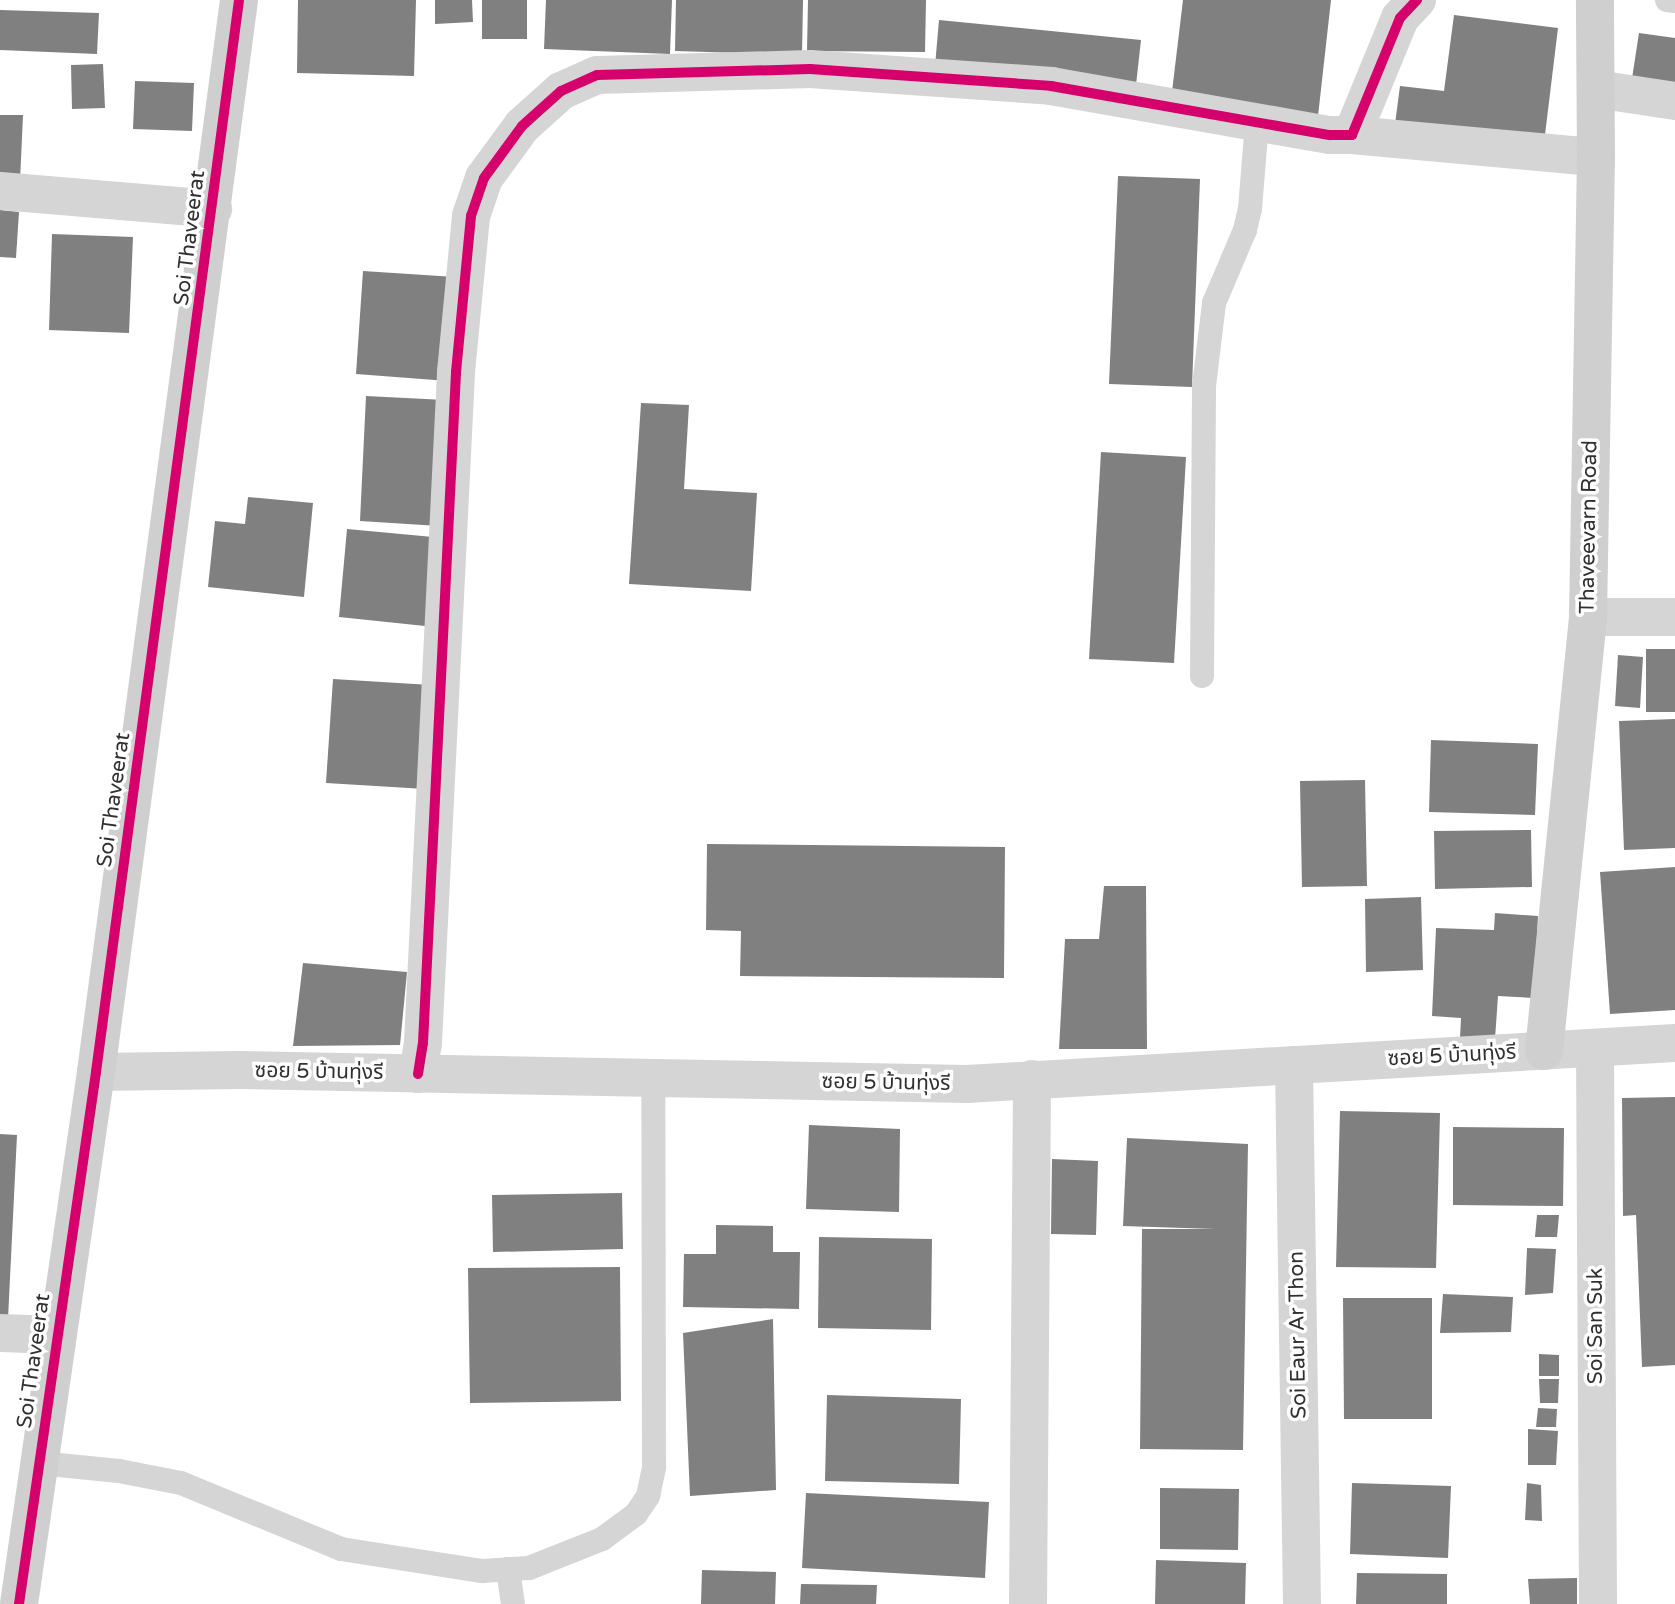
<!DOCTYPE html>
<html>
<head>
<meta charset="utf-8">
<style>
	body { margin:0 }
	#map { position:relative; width:1675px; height:1604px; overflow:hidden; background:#fff; font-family:"Varela Round","Noto Sans Thai",sans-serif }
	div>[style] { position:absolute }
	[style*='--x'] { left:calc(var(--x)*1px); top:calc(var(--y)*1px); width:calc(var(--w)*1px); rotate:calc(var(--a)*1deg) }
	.building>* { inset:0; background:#808080 }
	.lane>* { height:24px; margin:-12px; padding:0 12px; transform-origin:12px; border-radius:12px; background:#d5d5d5 }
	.street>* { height:38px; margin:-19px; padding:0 19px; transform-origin:19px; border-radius:19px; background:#d5d5d5 }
	.secondary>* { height:38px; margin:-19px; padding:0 19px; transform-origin:19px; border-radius:19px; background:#cfcfcf }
	.cycleway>* { height:10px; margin:-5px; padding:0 5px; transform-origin:5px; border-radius:5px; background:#d6006c }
	span { translate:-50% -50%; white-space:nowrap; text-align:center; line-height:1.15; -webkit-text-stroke:7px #fff; paint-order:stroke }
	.street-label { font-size:21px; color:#313131 }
</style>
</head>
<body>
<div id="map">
	<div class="building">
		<div style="clip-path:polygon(298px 0,416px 0,414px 76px,297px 73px)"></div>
		<div style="clip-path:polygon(435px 0,472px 0,473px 22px,435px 24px)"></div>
		<div style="clip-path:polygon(482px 0,527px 0,527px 39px,482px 39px)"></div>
		<div style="clip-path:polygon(546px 0,672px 0,670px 54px,544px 49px)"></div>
		<div style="clip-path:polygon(676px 0,803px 0,802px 55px,675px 51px)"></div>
		<div style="clip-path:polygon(808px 0,926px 0,925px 52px,807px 51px)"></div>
		<div style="clip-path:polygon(1183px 0,1331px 0,1318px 116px,1171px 100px)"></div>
		<div style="clip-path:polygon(0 10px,99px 13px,97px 54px,0 50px)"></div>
		<div style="clip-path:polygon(1454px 15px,1558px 28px,1544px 143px,1395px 124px,1400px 86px,1444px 91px)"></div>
		<div style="clip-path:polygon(939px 20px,1141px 40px,1136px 85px,935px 66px)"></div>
		<div style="clip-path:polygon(1639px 33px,1675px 38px,1675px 91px,1631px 85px)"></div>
		<div style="clip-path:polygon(103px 64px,105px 108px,72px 109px,71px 65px)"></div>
		<div style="clip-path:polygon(135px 81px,194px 83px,192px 131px,133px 129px)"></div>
		<div style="clip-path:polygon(0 115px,23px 115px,20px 181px,0 180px)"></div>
		<div style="clip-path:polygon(1118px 176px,1200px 179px,1192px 387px,1109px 384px)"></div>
		<div style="clip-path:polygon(0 210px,19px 212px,16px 258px,0 257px)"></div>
		<div style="clip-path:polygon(52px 234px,133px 237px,129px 333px,49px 330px)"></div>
		<div style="clip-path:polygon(363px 271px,455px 277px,448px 381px,356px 374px)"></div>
		<div style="clip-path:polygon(366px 396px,445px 400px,439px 526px,360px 521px)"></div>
		<div style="clip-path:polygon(641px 403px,689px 405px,684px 489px,757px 493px,751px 591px,629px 584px)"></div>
		<div style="clip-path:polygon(1101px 452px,1186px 457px,1174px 663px,1089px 659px)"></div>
		<div style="clip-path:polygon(248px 497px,313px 503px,304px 597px,208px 587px,215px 521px,245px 524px)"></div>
		<div style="clip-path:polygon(347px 529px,433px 537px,425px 626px,339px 617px)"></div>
		<div style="clip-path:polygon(1646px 649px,1675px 649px,1675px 712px,1646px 712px)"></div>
		<div style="clip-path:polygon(1618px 655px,1643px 657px,1640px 708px,1615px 706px)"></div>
		<div style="clip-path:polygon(333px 679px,431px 685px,425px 789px,326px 783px)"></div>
		<div style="clip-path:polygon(1675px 719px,1675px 848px,1624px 850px,1619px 721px)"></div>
		<div style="clip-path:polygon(1431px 740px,1538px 744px,1535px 815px,1429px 812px)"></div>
		<div style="clip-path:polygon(1365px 780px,1367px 886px,1302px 887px,1300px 781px)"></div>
		<div style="clip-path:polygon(1531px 830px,1532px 887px,1435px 889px,1434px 831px)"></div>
		<div style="clip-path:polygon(707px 844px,1005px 847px,1004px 978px,740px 976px,741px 931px,706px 930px)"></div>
		<div style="clip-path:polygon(1675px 867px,1675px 1010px,1610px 1014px,1600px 872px)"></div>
		<div style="clip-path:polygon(1104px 886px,1146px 886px,1147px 1049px,1059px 1049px,1065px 939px,1099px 939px)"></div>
		<div style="clip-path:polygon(1421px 897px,1423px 970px,1366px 972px,1365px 899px)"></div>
		<div style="clip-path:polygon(1495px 913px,1538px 916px,1534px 998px,1498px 996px,1495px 1039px,1460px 1038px,1461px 1018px,1432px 1016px,1436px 928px,1494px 930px)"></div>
		<div style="clip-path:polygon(303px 963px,407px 972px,400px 1045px,293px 1046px)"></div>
		<div style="clip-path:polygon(1675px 1097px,1675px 1365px,1642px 1367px,1636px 1215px,1623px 1216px,1622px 1098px)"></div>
		<div style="clip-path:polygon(1340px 1111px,1440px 1113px,1436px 1268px,1336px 1267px)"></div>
		<div style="clip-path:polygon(809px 1125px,900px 1129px,899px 1212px,806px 1209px)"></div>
		<div style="clip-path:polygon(1453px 1127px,1564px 1128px,1563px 1206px,1453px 1205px)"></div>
		<div style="clip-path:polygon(0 1134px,17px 1135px,8px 1319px,0 1319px)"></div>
		<div style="clip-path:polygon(1127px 1138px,1248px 1144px,1243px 1450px,1140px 1449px,1142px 1229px,1215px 1229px,1123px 1226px)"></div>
		<div style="clip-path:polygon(1052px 1159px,1098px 1161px,1096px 1235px,1051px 1234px)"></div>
		<div style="clip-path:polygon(622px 1193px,623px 1249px,493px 1252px,492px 1195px)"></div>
		<div style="clip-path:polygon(1537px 1215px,1559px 1215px,1557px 1237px,1535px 1237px)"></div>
		<div style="clip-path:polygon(716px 1225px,773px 1226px,773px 1252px,800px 1252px,799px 1309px,683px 1307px,684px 1254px,716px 1254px)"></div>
		<div style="clip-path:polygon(819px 1237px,932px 1239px,931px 1330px,818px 1328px)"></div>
		<div style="clip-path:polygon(1527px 1248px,1556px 1249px,1553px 1293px,1525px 1295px)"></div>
		<div style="clip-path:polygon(620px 1267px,621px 1401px,470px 1403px,468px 1268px)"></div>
		<div style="clip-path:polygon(1443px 1294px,1513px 1297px,1511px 1332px,1440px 1333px)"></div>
		<div style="clip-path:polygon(1343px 1298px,1432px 1298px,1432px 1419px,1344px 1419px)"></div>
		<div style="clip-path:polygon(773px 1319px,776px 1490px,690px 1496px,683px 1333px)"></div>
		<div style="clip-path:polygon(1539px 1354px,1559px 1355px,1559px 1376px,1539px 1376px)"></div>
		<div style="clip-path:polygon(1539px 1379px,1559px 1379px,1558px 1403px,1540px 1403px)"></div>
		<div style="clip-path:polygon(827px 1395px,961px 1399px,959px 1484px,825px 1481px)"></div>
		<div style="clip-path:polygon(1538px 1408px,1557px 1409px,1556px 1427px,1536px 1427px)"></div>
		<div style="clip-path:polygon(1528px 1429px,1558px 1431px,1556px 1465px,1528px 1465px)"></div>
		<div style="clip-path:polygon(1352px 1483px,1451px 1486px,1448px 1558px,1350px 1554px)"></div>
		<div style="clip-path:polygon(1527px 1483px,1541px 1485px,1542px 1521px,1525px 1520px)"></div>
		<div style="clip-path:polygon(1160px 1488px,1239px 1489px,1238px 1550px,1160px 1549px)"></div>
		<div style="clip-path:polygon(806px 1493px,989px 1502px,985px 1578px,802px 1568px)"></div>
		<div style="clip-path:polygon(1156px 1560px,1246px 1563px,1245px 1604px,1155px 1604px)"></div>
		<div style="clip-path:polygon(702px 1570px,776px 1572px,775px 1604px,701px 1604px)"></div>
		<div style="clip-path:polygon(1357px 1573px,1447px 1574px,1447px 1604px,1356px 1604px)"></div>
		<div style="clip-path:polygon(1577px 1578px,1577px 1604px,1530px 1604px,1528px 1579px)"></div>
		<div style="clip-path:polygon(801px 1584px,877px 1585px,876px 1604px,800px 1604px)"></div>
	</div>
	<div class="lane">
		<div style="--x:1667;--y:0;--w:8;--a:7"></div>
		<div style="--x:1202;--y:676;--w:290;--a:-89.6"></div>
		<div style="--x:1204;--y:386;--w:84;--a:-83.1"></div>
		<div style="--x:1214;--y:303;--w:79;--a:-67"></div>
		<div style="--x:1245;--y:230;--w:22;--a:-77"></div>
		<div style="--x:1250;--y:209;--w:87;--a:-85.4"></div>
		<div style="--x:39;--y:1463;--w:80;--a:5.7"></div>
		<div style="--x:119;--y:1471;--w:63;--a:11"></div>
		<div style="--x:181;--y:1483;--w:173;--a:22.4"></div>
		<div style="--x:341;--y:1549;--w:143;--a:8.9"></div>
		<div style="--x:482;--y:1571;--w:47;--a:-3.7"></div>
		<div style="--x:529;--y:1568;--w:79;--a:-21.7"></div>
		<div style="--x:602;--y:1539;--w:42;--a:-36.3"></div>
		<div style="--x:636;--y:1514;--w:22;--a:-56"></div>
		<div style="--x:648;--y:1496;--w:30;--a:-78"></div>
		<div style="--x:654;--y:1467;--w:389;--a:-90.1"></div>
		<div style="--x:508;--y:1569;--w:35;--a:82"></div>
	</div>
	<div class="street">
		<div style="--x:1596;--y:89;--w:80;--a:8.6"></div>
		<div style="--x:1352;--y:135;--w:245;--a:5.2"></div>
		<div style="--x:0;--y:191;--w:214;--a:4.8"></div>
		<div style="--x:1588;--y:617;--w:87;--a:0"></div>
		<div style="--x:1595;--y:1048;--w:556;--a:89.69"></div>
		<div style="--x:1294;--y:1065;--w:539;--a:89.15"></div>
		<div style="--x:96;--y:1072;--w:142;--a:-0.8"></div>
		<div style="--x:238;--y:1070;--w:729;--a:1.1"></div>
		<div style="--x:967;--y:1084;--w:709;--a:-3.31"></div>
		<div style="--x:418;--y:1074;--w:31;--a:-81"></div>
		<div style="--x:423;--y:1043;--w:672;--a:-87.18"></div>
		<div style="--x:456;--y:372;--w:157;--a:-84.5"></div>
		<div style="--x:471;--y:216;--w:40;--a:-71.1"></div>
		<div style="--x:484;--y:178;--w:64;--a:-53.8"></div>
		<div style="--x:522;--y:126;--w:52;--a:-41.9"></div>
		<div style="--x:561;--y:91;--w:39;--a:-24"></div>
		<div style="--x:597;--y:75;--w:213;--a:-1.6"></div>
		<div style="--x:810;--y:69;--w:242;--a:4"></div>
		<div style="--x:1051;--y:86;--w:283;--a:10"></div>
		<div style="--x:1330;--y:135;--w:22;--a:0"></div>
		<div style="--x:1352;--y:135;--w:126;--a:-67.7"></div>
		<div style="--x:1400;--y:18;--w:25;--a:-47"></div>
		<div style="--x:0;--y:1333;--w:57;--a:2"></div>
		<div style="--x:1028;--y:1604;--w:525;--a:-89.56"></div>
	</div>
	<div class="secondary">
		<div style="--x:1544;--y:1051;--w:436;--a:-84.2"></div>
		<div style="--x:1588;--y:617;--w:460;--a:-89"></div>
		<div style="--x:1596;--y:157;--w:157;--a:-90.4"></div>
		<div style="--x:19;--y:1604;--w:538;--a:-81.76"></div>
		<div style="--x:96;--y:1072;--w:1081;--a:-82.4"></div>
	</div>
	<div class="cycleway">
		<div style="--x:418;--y:1074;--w:31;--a:-81"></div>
		<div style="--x:423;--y:1043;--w:672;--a:-87.18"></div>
		<div style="--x:456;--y:372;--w:157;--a:-84.5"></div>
		<div style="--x:471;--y:216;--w:40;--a:-71.1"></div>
		<div style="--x:484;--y:178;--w:64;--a:-53.8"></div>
		<div style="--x:522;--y:126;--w:52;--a:-41.9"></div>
		<div style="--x:561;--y:91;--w:39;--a:-24"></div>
		<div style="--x:597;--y:75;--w:213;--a:-1.6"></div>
		<div style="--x:810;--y:69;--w:242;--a:4"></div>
		<div style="--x:1051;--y:86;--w:283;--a:10"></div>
		<div style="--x:1330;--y:135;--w:22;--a:0"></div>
		<div style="--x:1352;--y:135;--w:126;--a:-67.7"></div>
		<div style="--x:1400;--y:18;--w:25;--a:-47"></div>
		<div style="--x:19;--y:1604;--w:538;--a:-81.76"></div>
		<div style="--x:96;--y:1072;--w:1081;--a:-82.4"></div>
	</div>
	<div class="street-label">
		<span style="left:190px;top:238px;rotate:-83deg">Soi Thaveerat</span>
		<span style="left:1589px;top:527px;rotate:-89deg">Thaveevarn Road</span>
		<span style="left:114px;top:800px;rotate:-82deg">Soi Thaveerat</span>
		<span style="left:1452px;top:1056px;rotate:-3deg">ซอย 5 บ้านทุ่งรี</span>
		<span style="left:319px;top:1072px;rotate:1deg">ซอย 5 บ้านทุ่งรี</span>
		<span style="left:886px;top:1083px;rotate:1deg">ซอย 5 บ้านทุ่งรี</span>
		<span style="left:1596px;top:1326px;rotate:-90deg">Soi San Suk</span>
		<span style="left:1298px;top:1335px;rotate:-91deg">Soi Eaur Ar Thon</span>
		<span style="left:34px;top:1361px;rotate:-82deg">Soi Thaveerat</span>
	</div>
</div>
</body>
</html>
